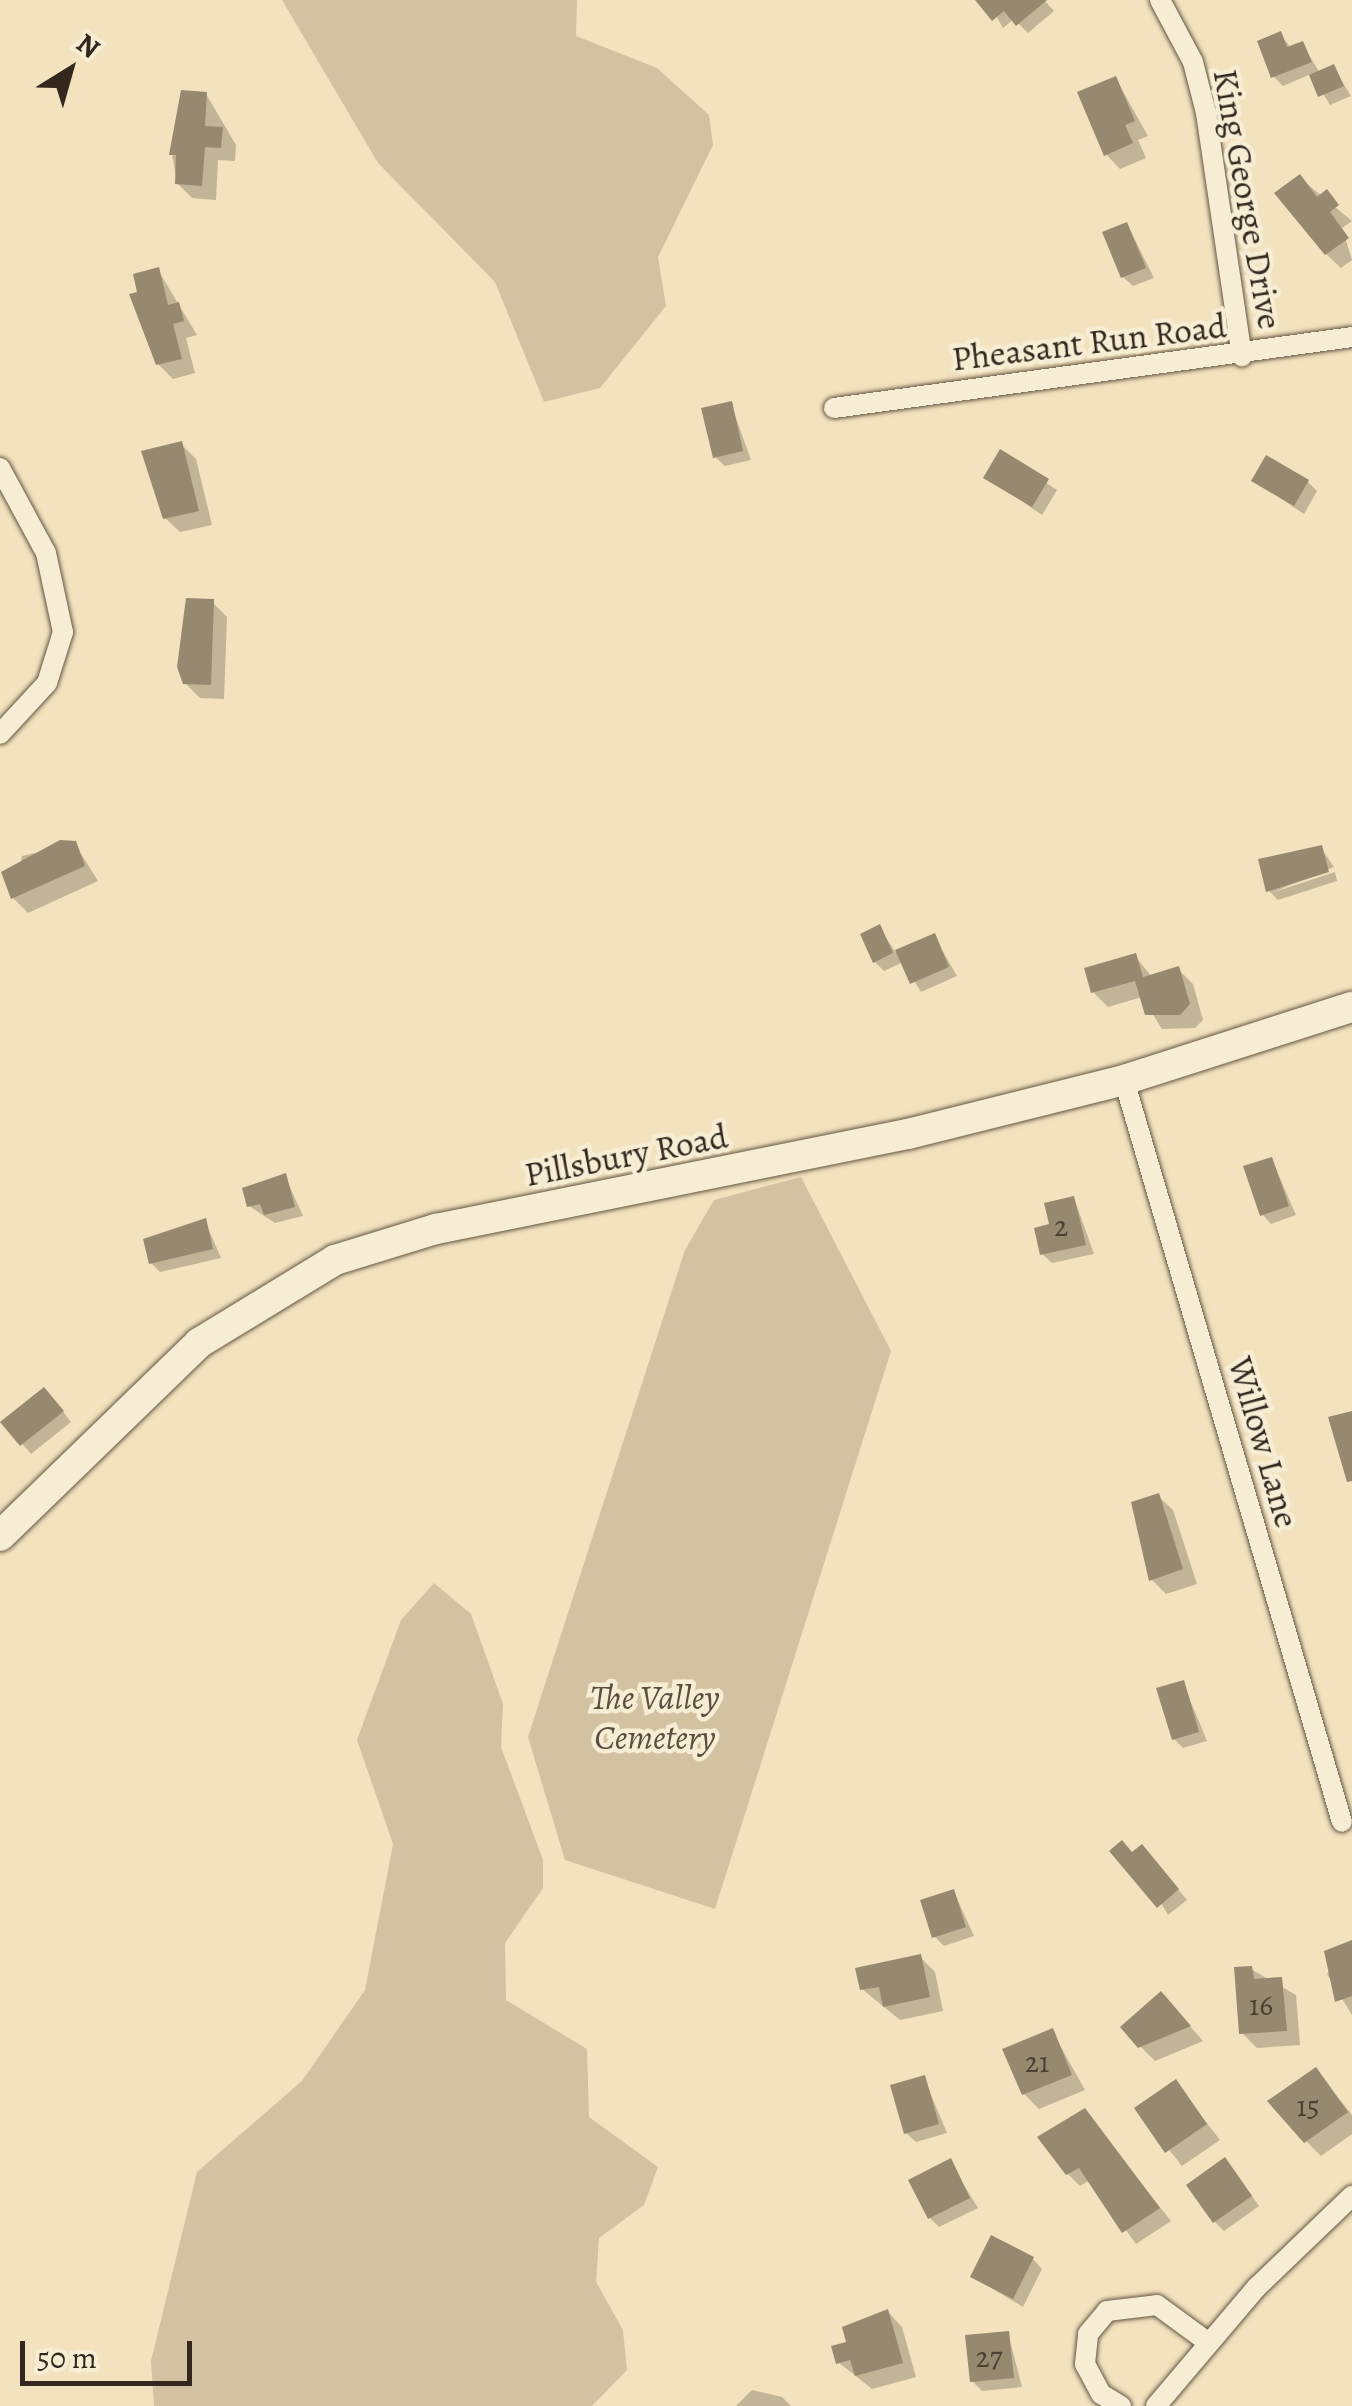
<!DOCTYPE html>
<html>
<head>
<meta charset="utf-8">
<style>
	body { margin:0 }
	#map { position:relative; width:1352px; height:2406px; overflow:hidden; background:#f2e2bd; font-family:Alegreya,serif }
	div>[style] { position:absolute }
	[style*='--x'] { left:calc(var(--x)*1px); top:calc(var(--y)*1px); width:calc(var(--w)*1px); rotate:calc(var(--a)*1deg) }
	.green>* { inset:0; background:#d2c2a2 }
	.shadow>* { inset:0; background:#0003 }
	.building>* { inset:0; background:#978870 }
	.roads { filter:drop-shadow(0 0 2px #645645) drop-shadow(0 0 2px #645645) }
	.street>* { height:20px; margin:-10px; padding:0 10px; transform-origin:10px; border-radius:10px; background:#f7ecd4 }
	.secondary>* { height:30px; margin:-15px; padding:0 15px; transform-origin:15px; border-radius:15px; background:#f7ecd4 }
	span { translate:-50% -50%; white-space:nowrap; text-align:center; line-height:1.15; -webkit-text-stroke:9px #f7ecd4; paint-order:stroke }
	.number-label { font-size:30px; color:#4d3f32 }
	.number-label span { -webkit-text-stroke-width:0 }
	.street-label { font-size:35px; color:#34271d }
	.park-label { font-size:35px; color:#5c4e3e; font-style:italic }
	.north { position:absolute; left:20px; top:20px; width:100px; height:100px; -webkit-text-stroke:8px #f7ecd4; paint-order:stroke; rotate:37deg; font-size:28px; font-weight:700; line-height:40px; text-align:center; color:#34271d }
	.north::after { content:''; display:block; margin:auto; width:35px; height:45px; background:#34271d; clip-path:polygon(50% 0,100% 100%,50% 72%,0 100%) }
	.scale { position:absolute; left:20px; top:2341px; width:172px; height:45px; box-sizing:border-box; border:5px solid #34271d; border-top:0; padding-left:12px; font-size:30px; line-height:35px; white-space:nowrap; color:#34271d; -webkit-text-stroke:8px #f7ecd4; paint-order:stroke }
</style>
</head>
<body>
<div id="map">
	<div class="green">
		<div style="clip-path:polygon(282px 0,577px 0,576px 36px,657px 68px,709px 115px,713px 145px,658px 257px,666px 306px,600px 388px,544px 402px,495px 282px,378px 163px)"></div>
		<div style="clip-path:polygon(801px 1177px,891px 1351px,715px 1909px,565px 1860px,528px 1737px,685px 1250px,714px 1200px)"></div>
		<div style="clip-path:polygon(434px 1583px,471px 1614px,503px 1704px,501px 1747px,543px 1860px,543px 1888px,505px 1943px,506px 2000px,587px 2049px,589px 2117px,658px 2167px,644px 2205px,599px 2238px,596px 2282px,623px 2330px,627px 2370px,592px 2406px,154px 2406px,151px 2361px,197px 2172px,302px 2081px,365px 1990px,393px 1844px,357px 1740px,401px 1620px)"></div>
	</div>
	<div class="shadow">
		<div style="clip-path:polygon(987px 0,1044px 0,1054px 11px,1028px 33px,1014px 19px,1003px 28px)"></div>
		<div style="clip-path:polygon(1280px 34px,1291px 48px,1302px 44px,1320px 73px,1333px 67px,1351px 96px,1330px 105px,1311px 74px,1283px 86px,1273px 76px)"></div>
		<div style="clip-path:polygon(1116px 79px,1148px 136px,1138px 140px,1146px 158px,1120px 169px,1106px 154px)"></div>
		<div style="clip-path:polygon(206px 94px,236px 145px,235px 161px,218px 160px,216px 200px,192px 198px,177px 183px,172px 154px)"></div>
		<div style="clip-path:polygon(1300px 178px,1352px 221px,1342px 228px,1352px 260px,1341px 268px,1326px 254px)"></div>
		<div style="clip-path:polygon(1127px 224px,1154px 278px,1133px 286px,1123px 277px)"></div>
		<div style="clip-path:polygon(158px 270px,197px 335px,186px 338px,195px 373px,173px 379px,158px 364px,140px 294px)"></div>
		<div style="clip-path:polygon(731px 404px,751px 460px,725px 466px,715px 457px)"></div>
		<div style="clip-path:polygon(181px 444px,196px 459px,212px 525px,180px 532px,165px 518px)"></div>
		<div style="clip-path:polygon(1001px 453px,1057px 490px,1042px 515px,986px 477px)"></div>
		<div style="clip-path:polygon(1254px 481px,1308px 482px,1317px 491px,1304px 514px)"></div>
		<div style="clip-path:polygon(212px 602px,227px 617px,224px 699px,200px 698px,185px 683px)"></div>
		<div style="clip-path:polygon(75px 844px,98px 881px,28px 913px,13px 898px,22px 856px)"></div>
		<div style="clip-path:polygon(1321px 848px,1334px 867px,1271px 893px,1335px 872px,1337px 881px,1278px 900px,1268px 890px,1261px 861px)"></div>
		<div style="clip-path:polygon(879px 927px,896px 953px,934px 936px,957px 976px,921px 992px,903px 962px,884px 971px,875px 962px)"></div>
		<div style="clip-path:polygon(1135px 956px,1152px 977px,1178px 969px,1193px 984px,1203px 1020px,1195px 1028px,1162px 1029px,1142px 997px,1108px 1007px,1093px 992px)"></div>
		<div style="clip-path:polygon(1272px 1160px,1296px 1215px,1271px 1224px,1262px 1214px)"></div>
		<div style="clip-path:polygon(285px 1176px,303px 1216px,275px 1223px,249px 1206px)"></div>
		<div style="clip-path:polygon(1074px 1198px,1094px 1254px,1052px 1263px,1042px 1254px,1052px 1226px)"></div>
		<div style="clip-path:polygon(205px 1221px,221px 1258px,160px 1272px,151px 1263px)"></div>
		<div style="clip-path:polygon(53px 1399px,71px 1422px,31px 1454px,4px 1422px)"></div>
		<div style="clip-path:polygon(1158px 1496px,1173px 1510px,1197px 1584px,1166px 1594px,1151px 1579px)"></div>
		<div style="clip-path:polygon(1183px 1683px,1207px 1741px,1183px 1748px,1174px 1739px)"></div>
		<div style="clip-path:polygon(1133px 1854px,1151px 1856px,1187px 1900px,1168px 1915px)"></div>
		<div style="clip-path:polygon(954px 1892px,974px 1936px,944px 1946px,934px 1936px)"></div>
		<div style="clip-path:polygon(1352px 1943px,1352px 2015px,1327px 1974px)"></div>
		<div style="clip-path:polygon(920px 1957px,935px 1972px,943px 2011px,900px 2020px,862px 1989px)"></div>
		<div style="clip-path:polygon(1251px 1969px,1296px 1995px,1300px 2045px,1257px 2048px,1242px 2033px)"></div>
		<div style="clip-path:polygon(1175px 2009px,1203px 2041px,1155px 2061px,1140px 2046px)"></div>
		<div style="clip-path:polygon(1052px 2031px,1085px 2090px,1039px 2109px,1024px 2094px)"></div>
		<div style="clip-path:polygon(1316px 2070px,1352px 2115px,1352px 2134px,1321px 2156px,1306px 2141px)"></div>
		<div style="clip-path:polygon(924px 2078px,947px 2133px,916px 2142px,906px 2133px)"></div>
		<div style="clip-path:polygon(1175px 2082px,1220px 2140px,1182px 2166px,1137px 2109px)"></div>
		<div style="clip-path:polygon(1091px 2120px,1171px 2221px,1136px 2244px,1090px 2180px,1080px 2186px,1068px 2174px)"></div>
		<div style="clip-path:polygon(950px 2162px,978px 2208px,939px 2227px,930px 2218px)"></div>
		<div style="clip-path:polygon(1234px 2170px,1259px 2206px,1224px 2231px,1215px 2222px)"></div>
		<div style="clip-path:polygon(1033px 2259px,1042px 2269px,1023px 2307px,973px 2277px)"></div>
		<div style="clip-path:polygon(888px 2312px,902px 2327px,916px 2377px,872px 2389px,838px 2362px)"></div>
		<div style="clip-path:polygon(1008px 2333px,1022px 2387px,982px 2391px,972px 2381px)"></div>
		<div style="clip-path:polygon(752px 2390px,782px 2397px,791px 2406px,736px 2406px)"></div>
	</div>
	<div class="building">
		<div style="clip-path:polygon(975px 0,1047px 0,1016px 26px,1004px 11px,992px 21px)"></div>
		<div style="clip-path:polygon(1281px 31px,1287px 47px,1303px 41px,1312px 62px,1271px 78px,1257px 41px)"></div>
		<div style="clip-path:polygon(1334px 64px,1344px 86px,1318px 97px,1309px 75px)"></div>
		<div style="clip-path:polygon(1116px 76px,1135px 121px,1125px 125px,1133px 143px,1104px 156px,1077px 92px)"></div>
		<div style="clip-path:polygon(181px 90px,207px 92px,205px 126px,223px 127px,221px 148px,205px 147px,202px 186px,175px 184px,176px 155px,169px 155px)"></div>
		<div style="clip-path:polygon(1300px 174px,1317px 197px,1327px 189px,1339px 205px,1330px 212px,1349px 238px,1325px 255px,1274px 193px)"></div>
		<div style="clip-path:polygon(1127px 222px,1146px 268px,1121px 278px,1102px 232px)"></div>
		<div style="clip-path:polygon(159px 267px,168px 305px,179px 302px,184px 321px,173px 324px,182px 359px,156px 365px,129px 294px,137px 292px,133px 274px)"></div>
		<div style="clip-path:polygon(732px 401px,743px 451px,713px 458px,701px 408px)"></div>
		<div style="clip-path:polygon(182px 441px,199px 511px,163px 519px,141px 451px)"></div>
		<div style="clip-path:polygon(1000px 449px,1049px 479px,1032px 507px,983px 478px)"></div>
		<div style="clip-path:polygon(1266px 455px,1309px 480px,1294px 506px,1251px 481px)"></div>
		<div style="clip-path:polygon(186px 598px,214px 599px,211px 685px,183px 684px,177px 667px)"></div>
		<div style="clip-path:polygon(60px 840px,76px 841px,85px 866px,11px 899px,1px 872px)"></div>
		<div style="clip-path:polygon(1322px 845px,1329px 872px,1266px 892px,1258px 859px)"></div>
		<div style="clip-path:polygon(880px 924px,893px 953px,873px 963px,860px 934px)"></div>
		<div style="clip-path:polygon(935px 933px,949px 967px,910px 984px,895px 950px)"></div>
		<div style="clip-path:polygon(1136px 953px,1143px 977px,1179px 966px,1190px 1004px,1180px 1015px,1145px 1015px,1135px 981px,1091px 993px,1084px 968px)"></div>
		<div style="clip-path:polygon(1272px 1157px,1289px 1206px,1260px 1216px,1243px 1166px)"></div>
		<div style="clip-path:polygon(286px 1173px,295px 1207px,264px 1215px,260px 1204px,247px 1207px,242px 1188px)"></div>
		<div style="clip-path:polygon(1074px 1196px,1086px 1245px,1040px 1255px,1034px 1228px,1049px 1224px,1044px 1203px)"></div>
		<div style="clip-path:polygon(206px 1218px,213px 1249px,149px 1264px,143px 1239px)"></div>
		<div style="clip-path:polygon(44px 1387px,64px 1411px,20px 1446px,0 1422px)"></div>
		<div style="clip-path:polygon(1352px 1411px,1352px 1481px,1347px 1482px,1328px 1417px)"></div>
		<div style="clip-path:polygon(1159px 1493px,1183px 1569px,1149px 1581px,1131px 1502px)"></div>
		<div style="clip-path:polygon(1184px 1680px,1199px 1732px,1172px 1740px,1156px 1688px)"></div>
		<div style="clip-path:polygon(1122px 1840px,1132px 1852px,1142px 1844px,1179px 1889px,1157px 1908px,1109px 1851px)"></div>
		<div style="clip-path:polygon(954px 1889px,966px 1927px,932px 1938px,920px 1900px)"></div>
		<div style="clip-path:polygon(1352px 1940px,1352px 1996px,1335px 2002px,1324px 1951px)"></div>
		<div style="clip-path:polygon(921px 1954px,930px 1997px,883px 2007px,879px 1987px,860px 1990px,855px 1968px)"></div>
		<div style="clip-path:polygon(1252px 1966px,1254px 1979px,1282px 1977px,1287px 2031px,1239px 2034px,1234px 1967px)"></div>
		<div style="clip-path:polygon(1161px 1991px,1191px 2026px,1138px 2048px,1120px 2027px)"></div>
		<div style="clip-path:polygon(1053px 2028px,1072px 2075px,1022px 2095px,1002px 2049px)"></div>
		<div style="clip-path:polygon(1316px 2067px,1348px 2112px,1304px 2143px,1267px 2101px)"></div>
		<div style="clip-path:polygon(925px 2075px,939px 2124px,904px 2134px,890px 2085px)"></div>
		<div style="clip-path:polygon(1176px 2079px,1207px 2124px,1165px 2153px,1134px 2108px)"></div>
		<div style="clip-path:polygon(1085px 2108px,1160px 2208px,1122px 2233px,1079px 2168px,1066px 2175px,1037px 2137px)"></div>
		<div style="clip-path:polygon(1225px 2157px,1252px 2196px,1213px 2223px,1186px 2185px)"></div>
		<div style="clip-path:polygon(951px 2158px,970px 2198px,928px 2219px,908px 2180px)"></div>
		<div style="clip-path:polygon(991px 2235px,1034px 2257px,1013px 2299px,970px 2277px)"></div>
		<div style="clip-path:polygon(888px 2309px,903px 2363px,855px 2376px,850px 2360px,836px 2364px,831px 2346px,846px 2342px,842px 2327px)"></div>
		<div style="clip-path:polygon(1009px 2331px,1014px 2378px,970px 2382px,965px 2335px)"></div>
	</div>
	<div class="roads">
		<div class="street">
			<div style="--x:1160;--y:0;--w:70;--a:62"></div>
			<div style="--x:1193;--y:62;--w:53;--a:75.7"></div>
			<div style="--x:1206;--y:113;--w:246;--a:81.6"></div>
			<div style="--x:834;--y:408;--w:523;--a:-7.8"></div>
			<div style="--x:0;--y:468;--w:97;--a:61.6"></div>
			<div style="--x:46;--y:553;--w:81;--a:77.9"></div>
			<div style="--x:63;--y:632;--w:53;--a:107.4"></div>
			<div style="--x:47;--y:683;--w:69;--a:132.7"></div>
			<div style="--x:1124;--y:1080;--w:773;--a:73.63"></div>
			<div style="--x:1121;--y:2406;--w:23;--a:-149"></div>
			<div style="--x:1101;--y:2394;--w:34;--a:-118"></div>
			<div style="--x:1085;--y:2364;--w:30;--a:-84"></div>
			<div style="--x:1088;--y:2334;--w:30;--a:-50"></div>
			<div style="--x:1107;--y:2311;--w:50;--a:-6.8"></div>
			<div style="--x:1157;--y:2305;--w:64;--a:36.2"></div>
			<div style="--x:1156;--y:2406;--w:156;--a:-49.7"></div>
			<div style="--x:1257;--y:2287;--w:132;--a:-43.8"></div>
		</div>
		<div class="secondary">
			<div style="--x:0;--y:1536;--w:277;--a:-44.1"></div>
			<div style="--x:199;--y:1343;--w:159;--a:-31.4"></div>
			<div style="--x:335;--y:1260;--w:106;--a:-17.1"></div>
			<div style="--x:436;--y:1229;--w:481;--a:-11.4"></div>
			<div style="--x:908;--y:1134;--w:223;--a:-14"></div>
			<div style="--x:1124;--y:1080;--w:239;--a:-17.8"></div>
		</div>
	</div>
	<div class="number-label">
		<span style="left:1061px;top:1226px">2</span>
		<span style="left:1261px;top:2005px">16</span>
		<span style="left:1037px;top:2062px">21</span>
		<span style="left:1308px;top:2106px">15</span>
		<span style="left:989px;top:2357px">27</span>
	</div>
	<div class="street-label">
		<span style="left:1248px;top:199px;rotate:80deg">King George Drive</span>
		<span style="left:1089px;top:342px;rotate:-7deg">Pheasant Run Road</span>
		<span style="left:626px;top:1155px;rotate:-11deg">Pillsbury Road</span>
		<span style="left:1264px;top:1442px;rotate:74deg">Willow Lane</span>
	</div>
	<div class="park-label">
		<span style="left:655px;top:1717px">The Valley<br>Cemetery</span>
	</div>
	<div class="north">N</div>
	<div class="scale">50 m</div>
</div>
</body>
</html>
